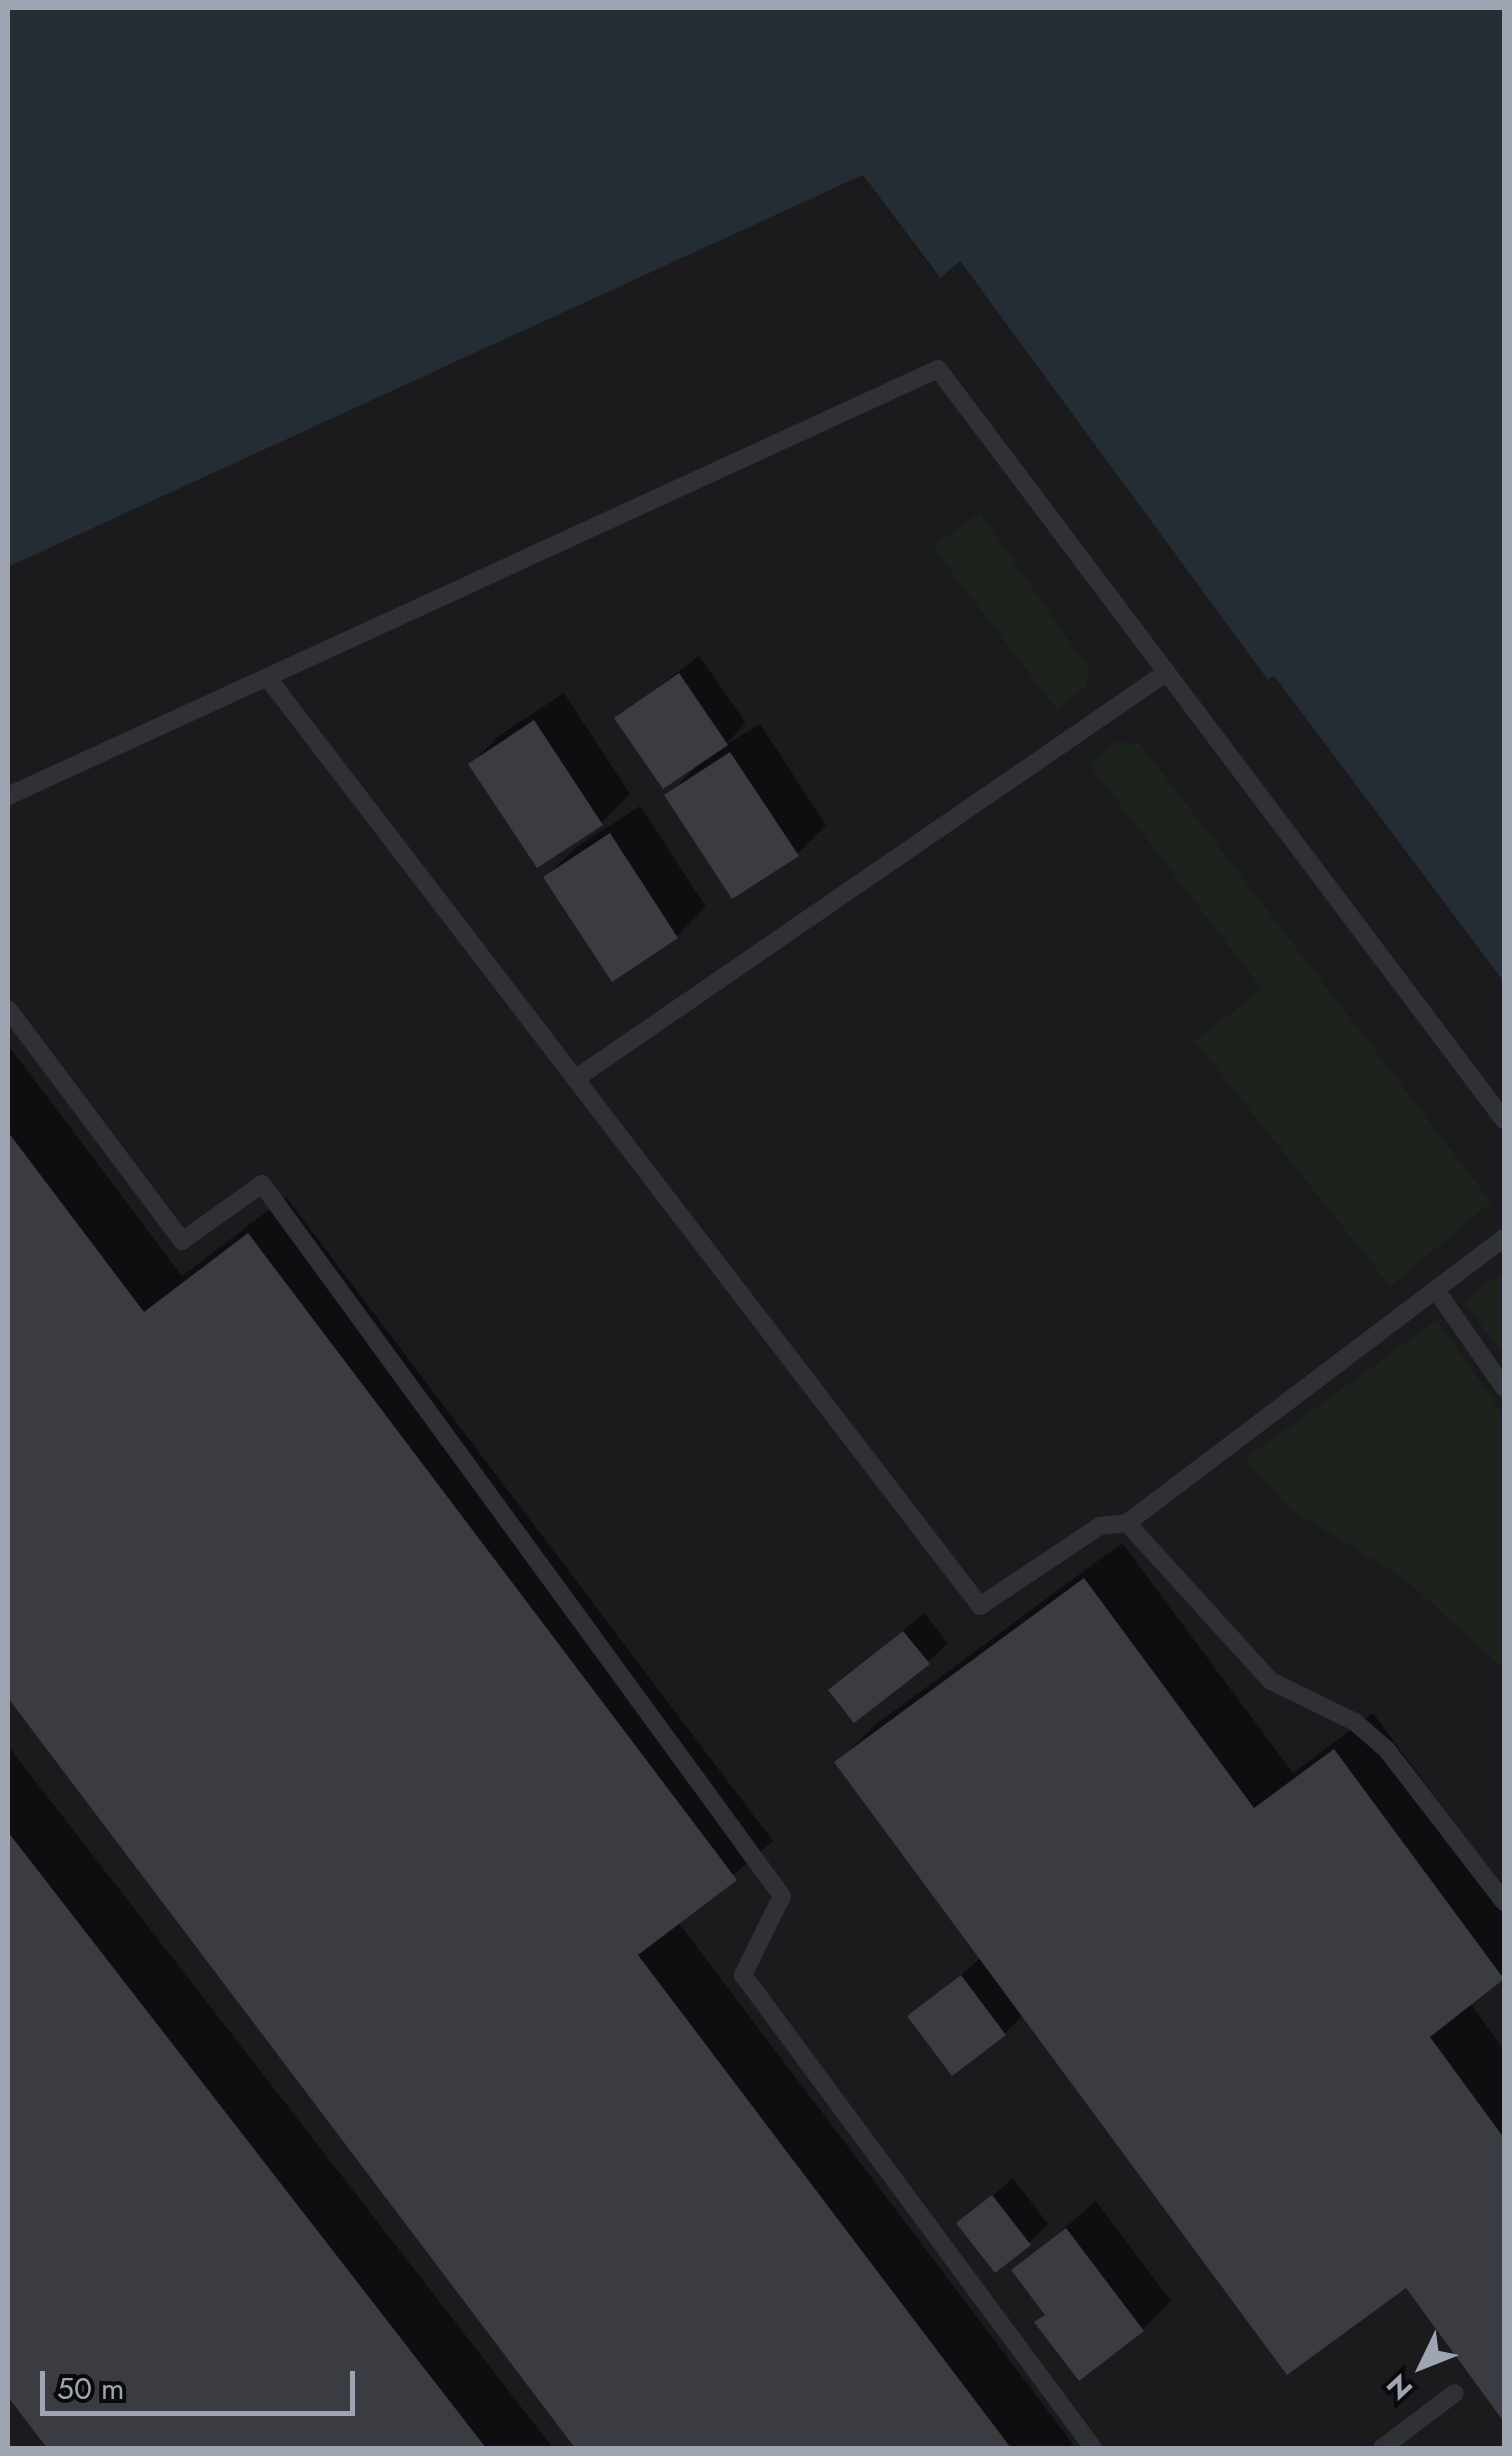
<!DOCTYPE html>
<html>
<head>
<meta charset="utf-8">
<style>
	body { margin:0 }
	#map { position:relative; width:1512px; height:2456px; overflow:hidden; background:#0f0f11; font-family:Jost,sans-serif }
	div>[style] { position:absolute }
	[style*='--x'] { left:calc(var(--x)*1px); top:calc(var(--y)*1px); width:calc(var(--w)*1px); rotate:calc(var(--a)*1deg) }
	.built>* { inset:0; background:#1b1b1e }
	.green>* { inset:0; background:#1b231c }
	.water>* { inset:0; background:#252d34 }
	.shadow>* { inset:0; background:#0007 }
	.building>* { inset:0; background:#3b3c41 }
	.service>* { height:18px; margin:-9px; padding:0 9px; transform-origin:9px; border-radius:9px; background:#303136 }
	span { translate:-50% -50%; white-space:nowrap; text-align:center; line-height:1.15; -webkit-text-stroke:8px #0a0a0b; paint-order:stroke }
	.frame { position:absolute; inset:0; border:10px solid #9fa4b2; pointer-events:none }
	.north { position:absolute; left:1372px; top:2316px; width:100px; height:100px; -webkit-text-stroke:8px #0a0a0b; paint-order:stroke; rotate:227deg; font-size:28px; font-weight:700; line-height:40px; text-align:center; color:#9fa4b2 }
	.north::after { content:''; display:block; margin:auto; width:35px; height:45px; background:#9fa4b2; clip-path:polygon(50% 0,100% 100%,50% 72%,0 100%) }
	.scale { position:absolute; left:40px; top:2371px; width:315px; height:45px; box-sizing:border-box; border:5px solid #9fa4b2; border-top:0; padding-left:12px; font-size:30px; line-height:35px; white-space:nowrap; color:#9fa4b2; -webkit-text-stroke:8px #0a0a0b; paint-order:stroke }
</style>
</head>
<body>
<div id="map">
	<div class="built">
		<div style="clip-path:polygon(863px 175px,939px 278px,959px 260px,1268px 679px,1273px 675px,1504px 982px,1504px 2448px,8px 2448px,8px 567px)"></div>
	</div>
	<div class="green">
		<div style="clip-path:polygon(980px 513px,1090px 671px,1086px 686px,1057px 710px,933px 547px)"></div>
		<div style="clip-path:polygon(1114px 742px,1140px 744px,1491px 1202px,1390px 1286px,1195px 1041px,1262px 989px,1090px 765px)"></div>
		<div style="clip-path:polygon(1504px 1271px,1504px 1357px,1464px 1301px)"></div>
		<div style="clip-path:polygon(1437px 1320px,1504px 1416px,1504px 1669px,1406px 1580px,1290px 1509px,1245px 1459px)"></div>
	</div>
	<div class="water">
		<div style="clip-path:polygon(8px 8px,1504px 8px,1504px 982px,1274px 676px,1268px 680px,960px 261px,940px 278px,863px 175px,8px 567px)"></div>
	</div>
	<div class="shadow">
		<div style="clip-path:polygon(699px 656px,746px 723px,725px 745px,760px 724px,826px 825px,797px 854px,667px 796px,696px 767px,617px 718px)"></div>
		<div style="clip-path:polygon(564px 693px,630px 794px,601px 823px,471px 764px,500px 735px)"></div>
		<div style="clip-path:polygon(640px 806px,706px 907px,677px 936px,546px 877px,575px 848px)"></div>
		<div style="clip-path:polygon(8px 1045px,182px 1276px,286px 1197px,773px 1841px,678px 1922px,1073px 2444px,1069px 2448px,616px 2448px,611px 2443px,578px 2448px,8px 1690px)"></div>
		<div style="clip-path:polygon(1122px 1543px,1293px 1773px,1373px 1713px,1504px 1891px,1504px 1979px,1471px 2004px,1504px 2050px,1504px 2418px,1406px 2284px,1023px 2015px,1005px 2033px,910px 2017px,981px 1958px,837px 1763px,875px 1725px)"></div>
		<div style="clip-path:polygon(924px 1613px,948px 1643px,928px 1662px,831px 1690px)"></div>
		<div style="clip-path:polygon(8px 1746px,553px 2448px,50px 2448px,8px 2393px)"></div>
		<div style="clip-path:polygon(1013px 2178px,1048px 2224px,1029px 2243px,959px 2224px)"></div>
		<div style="clip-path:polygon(1096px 2201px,1171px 2301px,1143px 2329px,1038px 2322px,1047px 2313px,1014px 2271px)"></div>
	</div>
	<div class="building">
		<div style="clip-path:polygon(679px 673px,728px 745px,663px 789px,614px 718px)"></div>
		<div style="clip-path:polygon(534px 720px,603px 825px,537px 868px,468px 764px)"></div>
		<div style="clip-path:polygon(730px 752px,799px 856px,732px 899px,664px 795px)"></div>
		<div style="clip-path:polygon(610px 833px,678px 938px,612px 982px,543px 877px)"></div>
		<div style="clip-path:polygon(8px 1132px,144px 1312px,248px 1233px,737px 1880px,638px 1955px,1011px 2448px,575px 2448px,8px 1698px)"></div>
		<div style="clip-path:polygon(1084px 1578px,1254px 1808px,1334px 1749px,1504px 1979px,1430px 2037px,1504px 2138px,1504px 2422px,1406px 2288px,1287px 2375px,834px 1762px)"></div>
		<div style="clip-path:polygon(903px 1631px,930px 1664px,854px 1723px,828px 1690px)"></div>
		<div style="clip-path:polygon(8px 1832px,486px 2448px,47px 2448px,8px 2397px)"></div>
		<div style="clip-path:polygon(961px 1975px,1006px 2035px,952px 2076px,907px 2016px)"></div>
		<div style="clip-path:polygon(992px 2195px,1031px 2245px,995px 2273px,956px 2223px)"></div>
		<div style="clip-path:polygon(1066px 2228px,1144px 2331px,1079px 2381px,1034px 2322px,1045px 2315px,1011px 2270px)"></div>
	</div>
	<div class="service">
		<div style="--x:267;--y:677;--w:1171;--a:52.49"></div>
		<div style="--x:980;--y:1606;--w:144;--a:-33.7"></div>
		<div style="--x:1100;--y:1526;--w:27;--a:-6"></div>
		<div style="--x:1127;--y:1523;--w:214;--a:47.7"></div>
		<div style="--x:1271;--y:1681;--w:93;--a:26"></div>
		<div style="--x:1355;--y:1722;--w:43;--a:41.2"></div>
		<div style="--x:1387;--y:1750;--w:192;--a:52.4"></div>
		<div style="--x:8;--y:796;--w:1023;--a:-24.66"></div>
		<div style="--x:938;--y:369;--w:940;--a:53"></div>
		<div style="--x:8;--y:1009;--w:290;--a:53.1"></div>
		<div style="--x:182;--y:1241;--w:98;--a:-35.5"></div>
		<div style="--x:262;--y:1184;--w:882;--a:53.86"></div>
		<div style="--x:782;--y:1896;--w:88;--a:116.3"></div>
		<div style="--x:743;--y:1975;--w:588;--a:53.5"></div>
		<div style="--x:575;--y:1079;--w:718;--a:-34.51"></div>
		<div style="--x:1436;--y:1290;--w:119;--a:55.2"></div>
		<div style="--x:1127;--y:1523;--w:473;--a:-37.1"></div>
		<div style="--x:1382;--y:2448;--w:91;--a:-37"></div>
	</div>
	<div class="frame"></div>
	<div class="north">N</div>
	<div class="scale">50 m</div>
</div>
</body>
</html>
